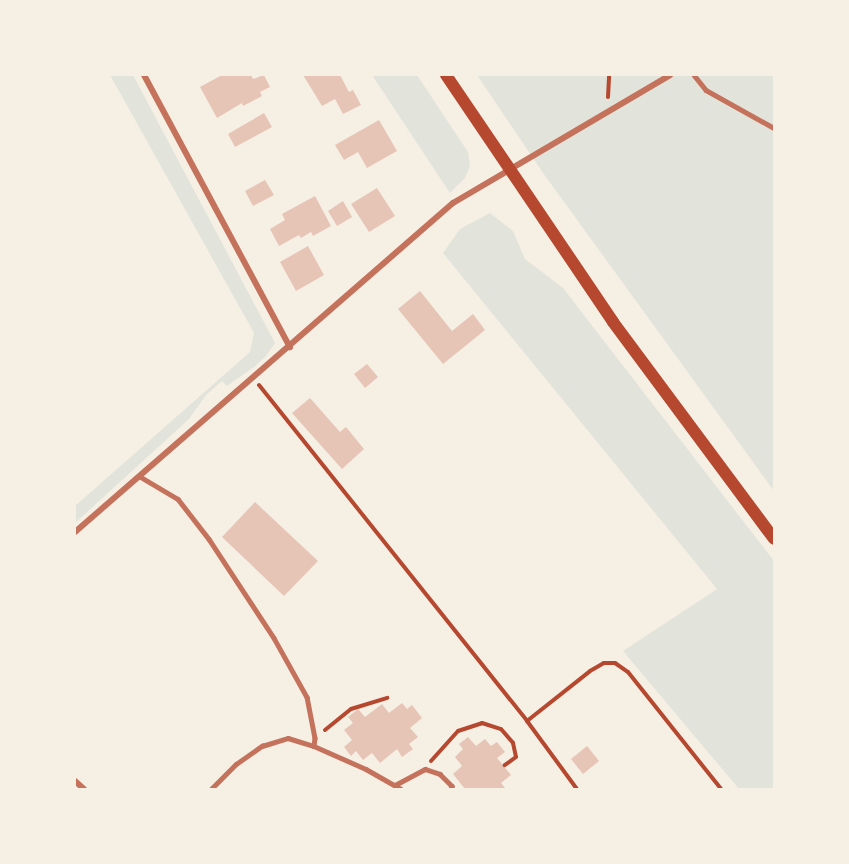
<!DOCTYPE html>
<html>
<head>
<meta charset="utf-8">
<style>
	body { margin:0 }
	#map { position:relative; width:849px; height:864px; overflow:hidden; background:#f6efe4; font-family:"Titillium Web",sans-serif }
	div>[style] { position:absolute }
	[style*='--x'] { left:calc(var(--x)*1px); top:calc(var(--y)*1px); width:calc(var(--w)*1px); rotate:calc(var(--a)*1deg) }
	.green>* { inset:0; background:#e2e4dc }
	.building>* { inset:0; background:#e6c5b7 }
	.path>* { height:4px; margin:-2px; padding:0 2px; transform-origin:2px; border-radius:2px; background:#b5482f }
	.service>* { height:4.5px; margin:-2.25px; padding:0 2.25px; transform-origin:2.25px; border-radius:2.25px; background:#c5725c }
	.minor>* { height:6px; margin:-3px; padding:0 3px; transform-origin:3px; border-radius:3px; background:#c5725c }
	.secondary>* { height:12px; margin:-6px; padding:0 6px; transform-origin:6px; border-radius:6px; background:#b5482f }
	span { translate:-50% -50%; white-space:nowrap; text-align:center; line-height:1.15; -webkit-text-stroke:6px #f6efe4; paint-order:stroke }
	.frame { position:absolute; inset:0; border:76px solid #f6efe4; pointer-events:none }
</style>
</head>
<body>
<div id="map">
	<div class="green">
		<div style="clip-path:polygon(110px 75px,133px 75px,275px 343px,266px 356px,254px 367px,227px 386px,222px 381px,206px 395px,189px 419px,75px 523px,75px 506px,250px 352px,254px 333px)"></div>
		<div style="clip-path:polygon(372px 75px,417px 75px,468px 152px,470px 166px,465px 178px,450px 193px)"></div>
		<div style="clip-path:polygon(477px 75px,774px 75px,774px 491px,543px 173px)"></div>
		<div style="clip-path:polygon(490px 213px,513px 231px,525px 259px,563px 288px,774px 561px,774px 789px,739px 789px,623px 651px,717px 589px,443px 253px,460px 229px)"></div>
	</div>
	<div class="building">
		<div style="clip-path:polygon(222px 75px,251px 75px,253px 79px,264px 75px,270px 87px,260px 92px,262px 96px,243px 106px,242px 103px,217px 118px,200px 87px)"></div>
		<div style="clip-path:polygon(303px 75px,340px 75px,349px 92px,353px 90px,361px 105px,343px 114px,335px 99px,322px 106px)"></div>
		<div style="clip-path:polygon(264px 113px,272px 127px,235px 147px,228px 134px)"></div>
		<div style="clip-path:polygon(379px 120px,397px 151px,367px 168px,358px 152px,344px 160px,335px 145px)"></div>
		<div style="clip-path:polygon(265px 180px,274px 195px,253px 206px,245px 191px)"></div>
		<div style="clip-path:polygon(377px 188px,395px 216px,369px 232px,351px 204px)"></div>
		<div style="clip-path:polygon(315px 196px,331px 226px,313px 236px,311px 232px,301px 238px,299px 235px,279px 246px,270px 229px,285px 220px,282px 214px)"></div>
		<div style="clip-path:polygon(343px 201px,352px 217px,337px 226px,328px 211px)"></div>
		<div style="clip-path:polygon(308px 246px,324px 275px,296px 291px,280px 262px)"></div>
		<div style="clip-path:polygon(420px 291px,452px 331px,473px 314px,485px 330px,443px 364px,398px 309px)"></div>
		<div style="clip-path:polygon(367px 364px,378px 377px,365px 388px,354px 374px)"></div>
		<div style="clip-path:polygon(310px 398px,340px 432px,346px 427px,364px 449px,342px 469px,292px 413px)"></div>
		<div style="clip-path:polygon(255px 502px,318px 561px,284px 596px,222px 537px)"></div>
		<div style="clip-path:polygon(402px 703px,407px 709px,412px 705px,422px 718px,410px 728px,418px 737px,409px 744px,413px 749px,402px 757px,397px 749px,380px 763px,372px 753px,363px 760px,356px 751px,351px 756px,344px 747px,352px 740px,344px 730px,353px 723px,348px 717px,358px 709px,365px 717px,382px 704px,389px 713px)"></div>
		<div style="clip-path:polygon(468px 737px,476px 746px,485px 739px,491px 746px,497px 742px,505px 752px,497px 758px,511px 775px,501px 783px,506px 789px,465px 789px,453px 774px,462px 766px,455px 757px,463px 749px,459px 744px)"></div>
		<div style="clip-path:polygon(587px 746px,599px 761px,583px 774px,571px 759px)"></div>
	</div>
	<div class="path">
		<div style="--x:608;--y:97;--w:22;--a:-87"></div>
		<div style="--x:259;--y:385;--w:430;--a:51.4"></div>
		<div style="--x:527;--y:721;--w:80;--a:-38.4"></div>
		<div style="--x:590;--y:671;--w:16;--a:-30"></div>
		<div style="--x:604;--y:663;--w:11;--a:0"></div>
		<div style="--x:615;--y:663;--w:16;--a:35"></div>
		<div style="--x:628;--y:672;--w:149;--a:51.5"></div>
		<div style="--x:527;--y:721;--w:84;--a:53.7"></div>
		<div style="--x:325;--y:730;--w:33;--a:-39"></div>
		<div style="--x:351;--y:709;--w:38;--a:-17"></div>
		<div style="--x:431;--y:761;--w:40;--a:-48"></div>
		<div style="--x:458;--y:731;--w:25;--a:-18"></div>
		<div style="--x:482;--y:723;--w:20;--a:18"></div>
		<div style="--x:501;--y:729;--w:18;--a:49"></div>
		<div style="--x:513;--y:743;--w:14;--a:78"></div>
		<div style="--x:516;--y:757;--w:14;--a:144"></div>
	</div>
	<div class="service">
		<div style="--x:694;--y:75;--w:19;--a:51"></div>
		<div style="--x:706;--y:90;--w:78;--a:29.2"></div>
		<div style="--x:139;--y:476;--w:45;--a:30.5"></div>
		<div style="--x:178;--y:499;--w:51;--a:52.2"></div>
		<div style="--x:209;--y:539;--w:118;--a:56.7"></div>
		<div style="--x:274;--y:638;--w:68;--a:60.8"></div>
		<div style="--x:307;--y:697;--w:42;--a:79"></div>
		<div style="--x:315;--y:738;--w:8;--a:97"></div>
		<div style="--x:314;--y:746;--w:57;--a:23.9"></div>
		<div style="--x:366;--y:769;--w:40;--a:29.7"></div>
		<div style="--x:395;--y:785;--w:34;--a:-28"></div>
		<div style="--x:425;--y:769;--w:16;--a:18"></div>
		<div style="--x:440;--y:774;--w:17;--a:45"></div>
		<div style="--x:452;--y:786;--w:3;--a:108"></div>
		<div style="--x:211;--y:789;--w:35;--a:-45"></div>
		<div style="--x:236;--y:764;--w:32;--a:-35"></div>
		<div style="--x:262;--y:746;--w:27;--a:-17"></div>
		<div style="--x:288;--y:738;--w:27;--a:17"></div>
	</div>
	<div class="minor">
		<div style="--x:144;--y:75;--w:309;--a:61.8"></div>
		<div style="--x:75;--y:532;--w:501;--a:-41.04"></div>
		<div style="--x:453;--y:203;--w:252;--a:-30.5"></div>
		<div style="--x:75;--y:781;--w:12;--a:42"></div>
	</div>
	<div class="secondary">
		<div style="--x:446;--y:75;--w:298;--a:55.9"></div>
		<div style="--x:613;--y:322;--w:270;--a:53.4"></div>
	</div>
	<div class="frame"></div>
</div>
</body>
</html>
